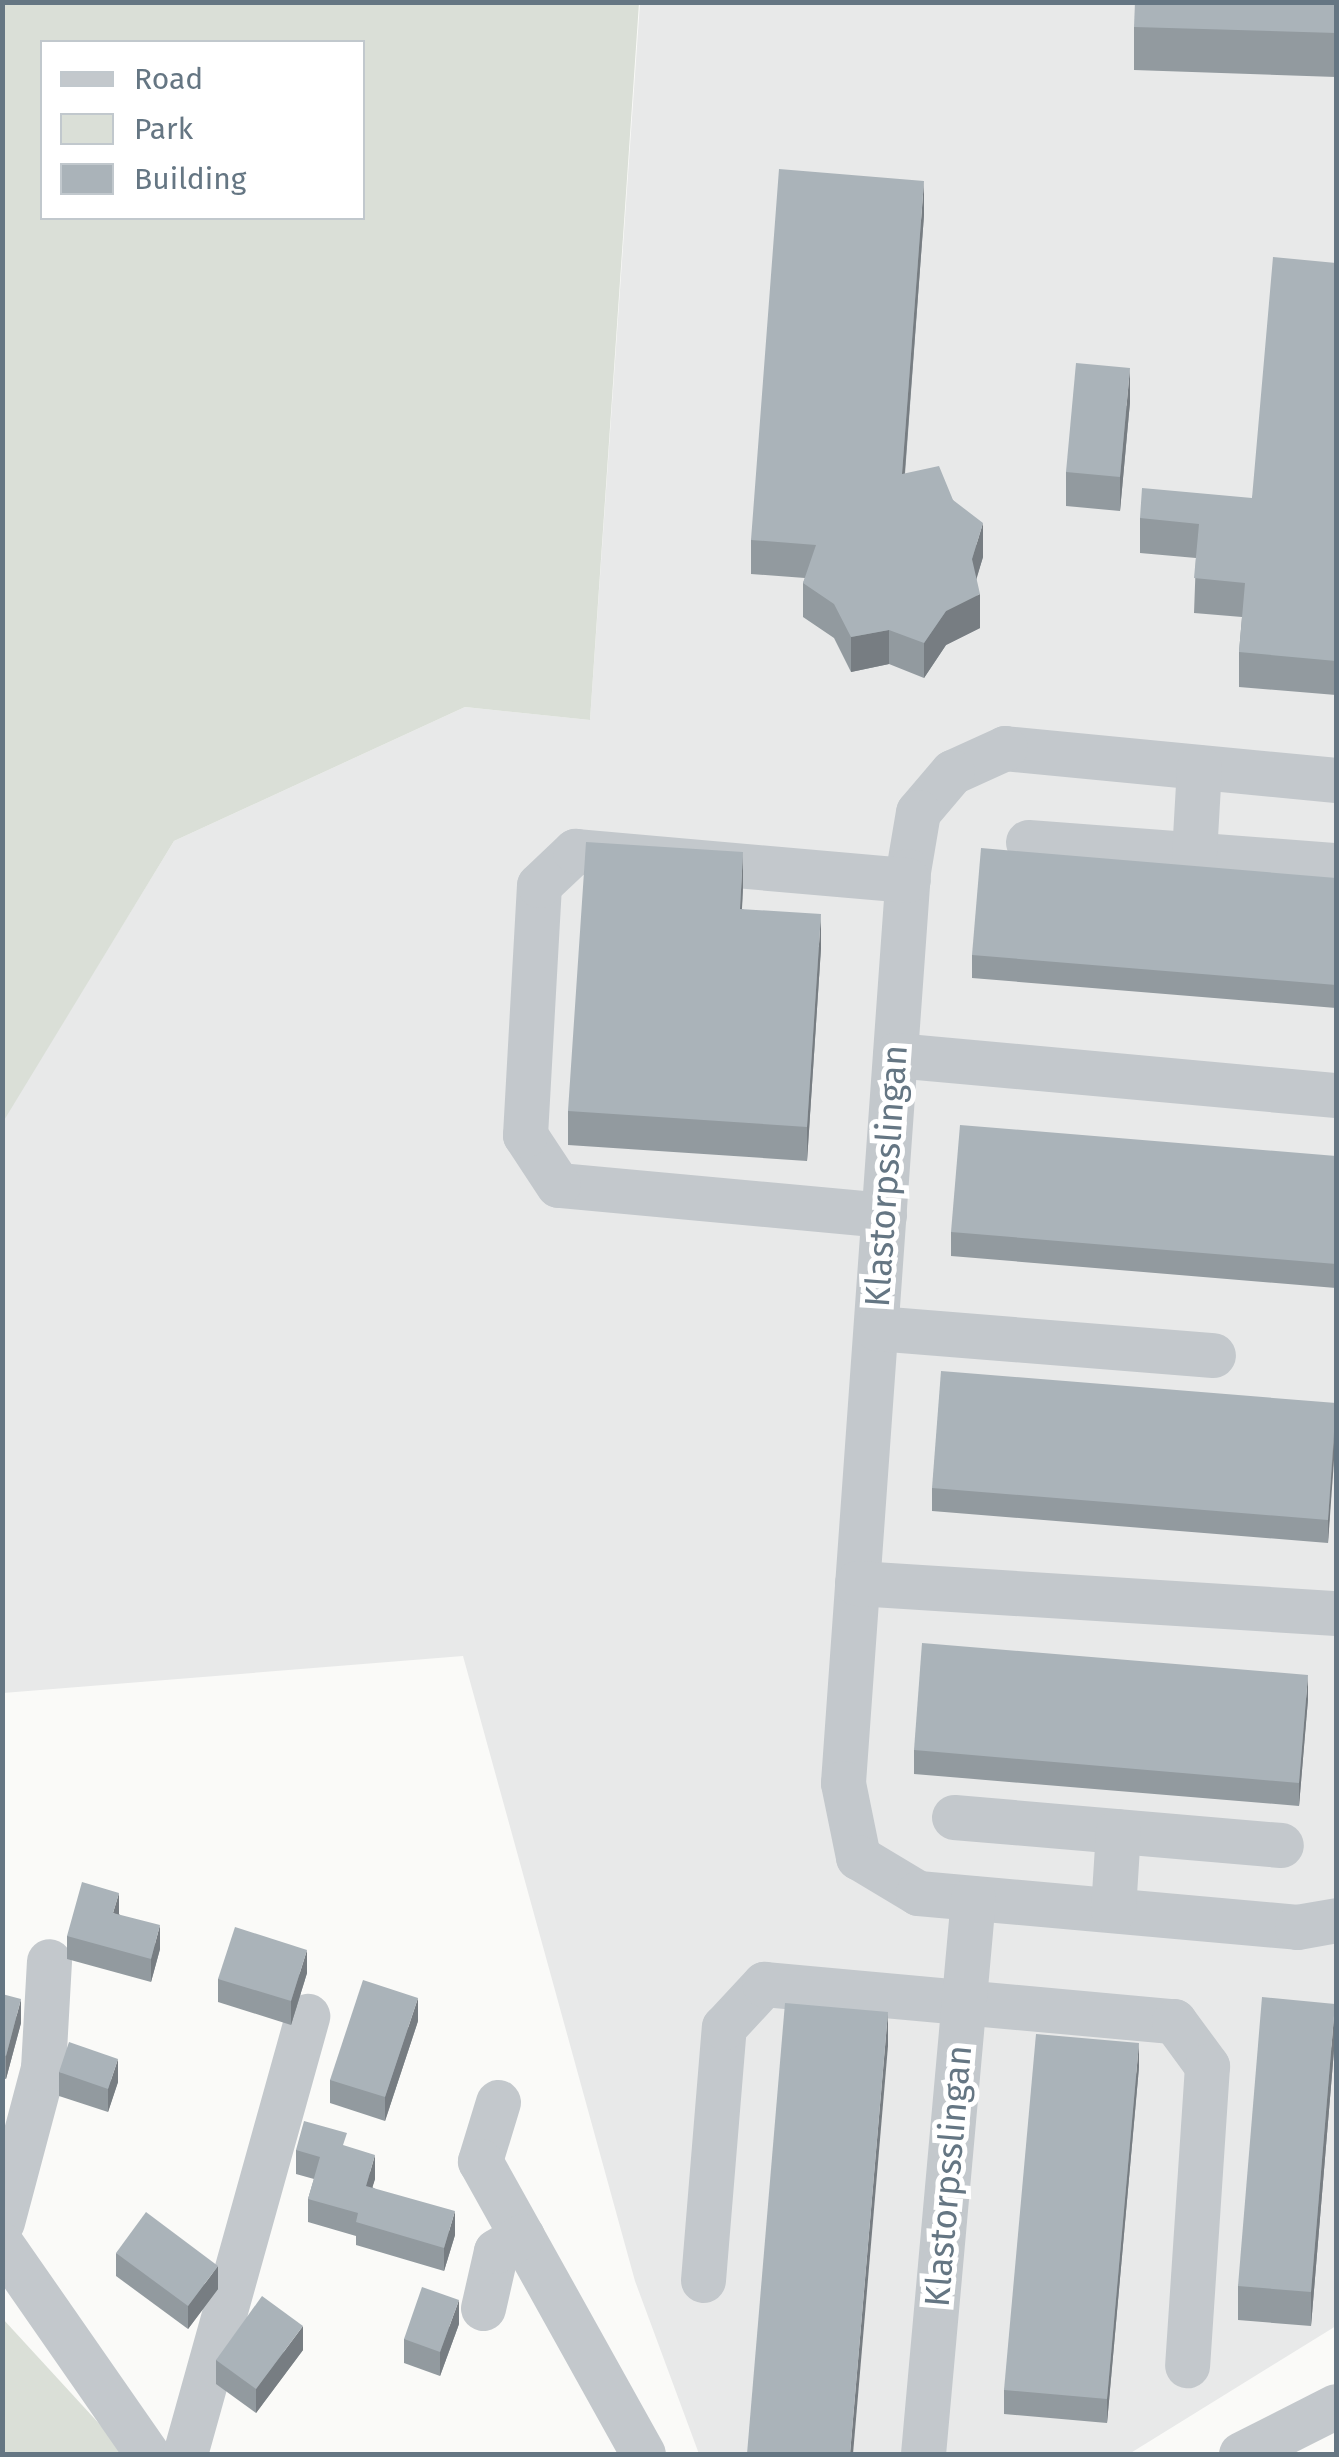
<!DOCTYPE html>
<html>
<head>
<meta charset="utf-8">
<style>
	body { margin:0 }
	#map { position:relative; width:1339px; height:2457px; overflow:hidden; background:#fafaf8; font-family:"Fira Sans",sans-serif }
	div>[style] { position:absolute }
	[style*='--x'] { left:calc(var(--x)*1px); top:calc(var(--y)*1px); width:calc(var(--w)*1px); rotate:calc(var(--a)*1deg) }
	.built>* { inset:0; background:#e8e9e9 }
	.green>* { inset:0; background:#dadfd7 }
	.minor>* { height:45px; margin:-22.5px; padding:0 22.5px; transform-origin:22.5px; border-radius:22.5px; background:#c3c8cc }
	.wall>* { inset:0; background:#929a9f }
	.shaded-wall>* { inset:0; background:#777d82 }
	.building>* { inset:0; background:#aab3b9 }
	span { translate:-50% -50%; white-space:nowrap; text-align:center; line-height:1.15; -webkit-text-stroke:10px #fff; paint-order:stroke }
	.street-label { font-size:35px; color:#657683 }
	.frame { position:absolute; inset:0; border:5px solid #657683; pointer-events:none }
	.legend { position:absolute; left:40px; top:40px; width:325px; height:180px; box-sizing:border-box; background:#fff; border:2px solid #c1c8cd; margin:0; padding:12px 18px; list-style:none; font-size:30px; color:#657683 }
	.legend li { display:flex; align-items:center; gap:20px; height:50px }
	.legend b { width:50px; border:2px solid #c1c8cd }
</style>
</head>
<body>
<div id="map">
	<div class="built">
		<div style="clip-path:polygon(640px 3px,1336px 3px,1336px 2326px,1129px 2454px,699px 2454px,635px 2281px,463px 1656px,3px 1693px,2px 1122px,174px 841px,465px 707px,590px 720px)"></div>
	</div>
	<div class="green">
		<div style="clip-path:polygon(evenodd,3px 2px,639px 3px,590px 720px,465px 707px,174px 841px,3px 1122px,3px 2px,42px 42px,362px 42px,362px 218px,42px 218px,42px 42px)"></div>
		<div style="clip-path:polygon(3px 2319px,127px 2454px,3px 2454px)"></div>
	</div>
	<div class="minor">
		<div style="--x:1336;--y:780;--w:333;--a:-174.5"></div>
		<div style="--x:1005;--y:748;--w:58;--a:155.6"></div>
		<div style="--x:952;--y:772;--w:52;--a:130.4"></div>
		<div style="--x:918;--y:812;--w:60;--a:99.6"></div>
		<div style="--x:908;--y:871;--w:914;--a:94.08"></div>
		<div style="--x:843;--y:1783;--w:76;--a:78.5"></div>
		<div style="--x:858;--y:1857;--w:70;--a:31"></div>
		<div style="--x:918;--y:1893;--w:381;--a:5.1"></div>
		<div style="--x:1297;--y:1927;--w:40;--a:-10"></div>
		<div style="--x:1028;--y:842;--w:309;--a:4.3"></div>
		<div style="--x:1194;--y:854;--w:87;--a:-86.7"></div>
		<div style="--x:895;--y:1055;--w:443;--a:5.2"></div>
		<div style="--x:884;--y:1215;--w:327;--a:-174.7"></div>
		<div style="--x:558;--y:1185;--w:60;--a:-123.4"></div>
		<div style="--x:525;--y:1135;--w:250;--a:-86.8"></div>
		<div style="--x:539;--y:885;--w:50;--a:-43.4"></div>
		<div style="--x:575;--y:851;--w:334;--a:5"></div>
		<div style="--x:876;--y:1328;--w:338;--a:4.6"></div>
		<div style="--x:857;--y:1583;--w:480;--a:3.6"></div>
		<div style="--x:954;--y:1817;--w:328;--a:4.9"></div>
		<div style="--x:1113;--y:1910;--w:79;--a:-86.4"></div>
		<div style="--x:498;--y:2102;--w:62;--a:107"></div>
		<div style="--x:480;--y:2161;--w:335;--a:60.9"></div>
		<div style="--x:2;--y:2222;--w:159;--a:-75.1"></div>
		<div style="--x:43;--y:2068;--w:107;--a:-86.8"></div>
		<div style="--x:2;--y:2245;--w:254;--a:55.2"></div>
		<div style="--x:703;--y:2280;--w:254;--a:-85.3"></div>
		<div style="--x:724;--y:2027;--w:59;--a:-47.1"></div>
		<div style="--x:764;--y:1984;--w:412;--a:5.2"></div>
		<div style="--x:1174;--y:2021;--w:56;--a:53.7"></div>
		<div style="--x:1207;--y:2066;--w:300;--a:93.8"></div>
		<div style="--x:483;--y:2308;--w:58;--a:-77.2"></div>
		<div style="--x:496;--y:2251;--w:30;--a:-30"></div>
		<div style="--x:185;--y:2454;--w:455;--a:-74.4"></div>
		<div style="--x:923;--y:2454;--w:558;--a:-84.86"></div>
		<div style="--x:1241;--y:2454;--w:106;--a:-26.8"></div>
	</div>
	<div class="wall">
		<div style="clip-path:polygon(1336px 2px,1336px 77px,1134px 70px,1134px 27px)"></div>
		<div style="clip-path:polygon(924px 215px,905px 474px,953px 500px,983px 557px,976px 579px,980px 628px,946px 645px,924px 678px,889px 664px,851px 672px,834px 638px,803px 617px,803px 583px,805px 578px,751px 574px,751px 540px)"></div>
		<div style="clip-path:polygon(1336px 263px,1336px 695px,1239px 687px,1239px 652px,1242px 617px,1194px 613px,1196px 558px,1140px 553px,1140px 518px,1252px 498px)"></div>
		<div style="clip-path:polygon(1130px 402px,1120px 511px,1066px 506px,1066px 472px)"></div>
		<div style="clip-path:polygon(1336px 878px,1336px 1008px,972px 978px,972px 955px)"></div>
		<div style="clip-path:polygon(743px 887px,742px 909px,821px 948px,807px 1161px,568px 1145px,568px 1111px)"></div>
		<div style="clip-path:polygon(1336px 1156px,1336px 1288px,951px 1256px,951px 1232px)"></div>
		<div style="clip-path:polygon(1336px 1403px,1328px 1543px,932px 1511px,932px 1488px)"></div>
		<div style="clip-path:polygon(1308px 1699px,1299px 1806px,914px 1774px,914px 1750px)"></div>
		<div style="clip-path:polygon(119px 1914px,160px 1949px,151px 1982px,67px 1959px,67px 1936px)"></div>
		<div style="clip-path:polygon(307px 1973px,291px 2025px,218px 2002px,218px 1979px)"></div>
		<div style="clip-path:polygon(2px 1994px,21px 2023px,6px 2079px,2px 2078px)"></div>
		<div style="clip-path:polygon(418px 2021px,385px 2121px,330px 2103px,330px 2080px)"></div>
		<div style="clip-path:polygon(1335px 2038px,1311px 2326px,1238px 2320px,1238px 2286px)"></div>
		<div style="clip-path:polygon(1139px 2067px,1107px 2423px,1004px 2414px,1004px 2390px)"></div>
		<div style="clip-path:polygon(59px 2072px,118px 2082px,108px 2112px,59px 2096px)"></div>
		<div style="clip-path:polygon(347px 2147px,375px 2179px,372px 2187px,455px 2235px,444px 2271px,356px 2245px,356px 2236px,308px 2222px,308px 2199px,314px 2179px,296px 2174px,296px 2150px)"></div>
		<div style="clip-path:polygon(116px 2253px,218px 2289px,188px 2329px,116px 2276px)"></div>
		<div style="clip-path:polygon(459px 2324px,440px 2376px,404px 2363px,404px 2339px)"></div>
		<div style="clip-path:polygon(303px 2350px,256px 2413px,216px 2384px,216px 2360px)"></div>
	</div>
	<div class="shaded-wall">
		<div style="clip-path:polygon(924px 181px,924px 215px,902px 509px,902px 474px)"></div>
		<div style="clip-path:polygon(1130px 368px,1130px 402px,1120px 511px,1120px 477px)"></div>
		<div style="clip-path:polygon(983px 523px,983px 557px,972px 594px,972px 559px)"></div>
		<div style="clip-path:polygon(980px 594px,980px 628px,946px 645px,924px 678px,924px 643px,946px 611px)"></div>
		<div style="clip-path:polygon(889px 630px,889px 664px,851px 672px,851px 637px)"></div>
		<div style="clip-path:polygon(743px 852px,743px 887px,740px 943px,740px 909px)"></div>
		<div style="clip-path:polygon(821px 914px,821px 948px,807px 1161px,807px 1127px)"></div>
		<div style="clip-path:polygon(1336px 1409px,1336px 1433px,1328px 1543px,1328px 1520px)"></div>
		<div style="clip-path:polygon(1308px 1675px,1308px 1699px,1299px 1806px,1299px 1783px)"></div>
		<div style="clip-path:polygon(119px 1893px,119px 1916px,113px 1913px)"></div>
		<div style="clip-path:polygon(160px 1925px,160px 1949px,151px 1982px,151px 1959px)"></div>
		<div style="clip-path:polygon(307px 1950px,307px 1973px,291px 2025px,291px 2001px)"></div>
		<div style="clip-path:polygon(418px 1998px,418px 2021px,385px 2121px,385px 2097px)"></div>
		<div style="clip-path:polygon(21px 1999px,21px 2023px,6px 2079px,6px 2056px)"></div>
		<div style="clip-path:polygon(1335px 2004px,1335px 2038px,1311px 2326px,1311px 2292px)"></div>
		<div style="clip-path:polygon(888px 2012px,888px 2046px,853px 2454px,850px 2454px)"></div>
		<div style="clip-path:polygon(1139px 2043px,1139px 2067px,1107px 2423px,1107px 2399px)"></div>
		<div style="clip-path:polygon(118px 2059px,118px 2082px,108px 2112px,108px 2089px)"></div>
		<div style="clip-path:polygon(375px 2155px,375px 2179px,366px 2209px,366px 2186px)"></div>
		<div style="clip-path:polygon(455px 2211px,455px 2235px,444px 2271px,444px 2248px)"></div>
		<div style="clip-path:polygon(218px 2266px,218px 2289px,188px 2329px,188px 2306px)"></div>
		<div style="clip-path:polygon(459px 2300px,459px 2324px,440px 2376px,440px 2352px)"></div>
		<div style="clip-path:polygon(303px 2326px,303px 2350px,256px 2413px,256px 2389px)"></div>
	</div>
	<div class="building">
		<div style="clip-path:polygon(1135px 2px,1336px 2px,1336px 33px,1134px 27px)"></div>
		<div style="clip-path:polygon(779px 169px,924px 181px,902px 474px,939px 466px,953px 500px,983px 523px,972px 559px,980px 594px,946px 611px,924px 643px,889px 630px,851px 637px,834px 604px,803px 583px,816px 545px,751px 540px)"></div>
		<div style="clip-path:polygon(1273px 257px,1336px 263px,1336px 661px,1239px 652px,1245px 583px,1194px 578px,1199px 524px,1140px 518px,1142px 488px,1252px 498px)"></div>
		<div style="clip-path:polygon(1076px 363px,1130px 368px,1120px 477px,1066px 472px)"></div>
		<div style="clip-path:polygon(586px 842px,743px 852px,740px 909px,821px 914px,807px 1127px,568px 1111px)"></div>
		<div style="clip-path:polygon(981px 848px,1336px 878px,1336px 985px,972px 955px)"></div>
		<div style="clip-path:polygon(960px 1125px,1336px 1156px,1336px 1264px,951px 1232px)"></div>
		<div style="clip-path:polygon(941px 1371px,1336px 1403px,1328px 1520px,932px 1488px)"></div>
		<div style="clip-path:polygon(922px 1643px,1308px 1675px,1299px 1783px,914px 1750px)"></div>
		<div style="clip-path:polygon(82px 1882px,119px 1893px,113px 1913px,160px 1925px,151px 1959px,67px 1936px)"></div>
		<div style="clip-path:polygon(235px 1927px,307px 1950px,291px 2001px,218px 1979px)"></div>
		<div style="clip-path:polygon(363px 1980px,418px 1998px,385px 2097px,330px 2080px)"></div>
		<div style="clip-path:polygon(2px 1994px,21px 1999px,6px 2056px,2px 2054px)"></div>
		<div style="clip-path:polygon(1262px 1997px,1335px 2004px,1311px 2292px,1238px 2286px)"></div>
		<div style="clip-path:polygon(785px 2003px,888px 2012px,850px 2454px,747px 2454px)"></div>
		<div style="clip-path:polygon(1036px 2034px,1139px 2043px,1107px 2399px,1004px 2390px)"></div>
		<div style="clip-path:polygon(69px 2042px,118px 2059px,108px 2089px,59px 2072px)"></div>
		<div style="clip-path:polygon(304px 2121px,347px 2133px,343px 2145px,375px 2155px,366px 2186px,455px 2211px,444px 2248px,356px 2222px,358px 2213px,308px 2199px,320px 2157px,296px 2150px)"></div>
		<div style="clip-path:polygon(146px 2212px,218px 2266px,188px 2306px,116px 2253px)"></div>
		<div style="clip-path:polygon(422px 2287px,459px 2300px,440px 2352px,404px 2339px)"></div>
		<div style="clip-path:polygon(262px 2296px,303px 2326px,256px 2389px,216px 2360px)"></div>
	</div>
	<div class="street-label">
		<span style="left:886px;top:1176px;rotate:-86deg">Klastorpsslingan</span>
		<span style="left:948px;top:2176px;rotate:-85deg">Klastorpsslingan</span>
	</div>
	<div class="frame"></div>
	<ul class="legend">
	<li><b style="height:12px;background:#c3c8cc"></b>Road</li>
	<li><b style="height:28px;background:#dadfd7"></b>Park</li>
	<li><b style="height:28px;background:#aab3b9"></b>Building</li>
	</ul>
</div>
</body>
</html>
